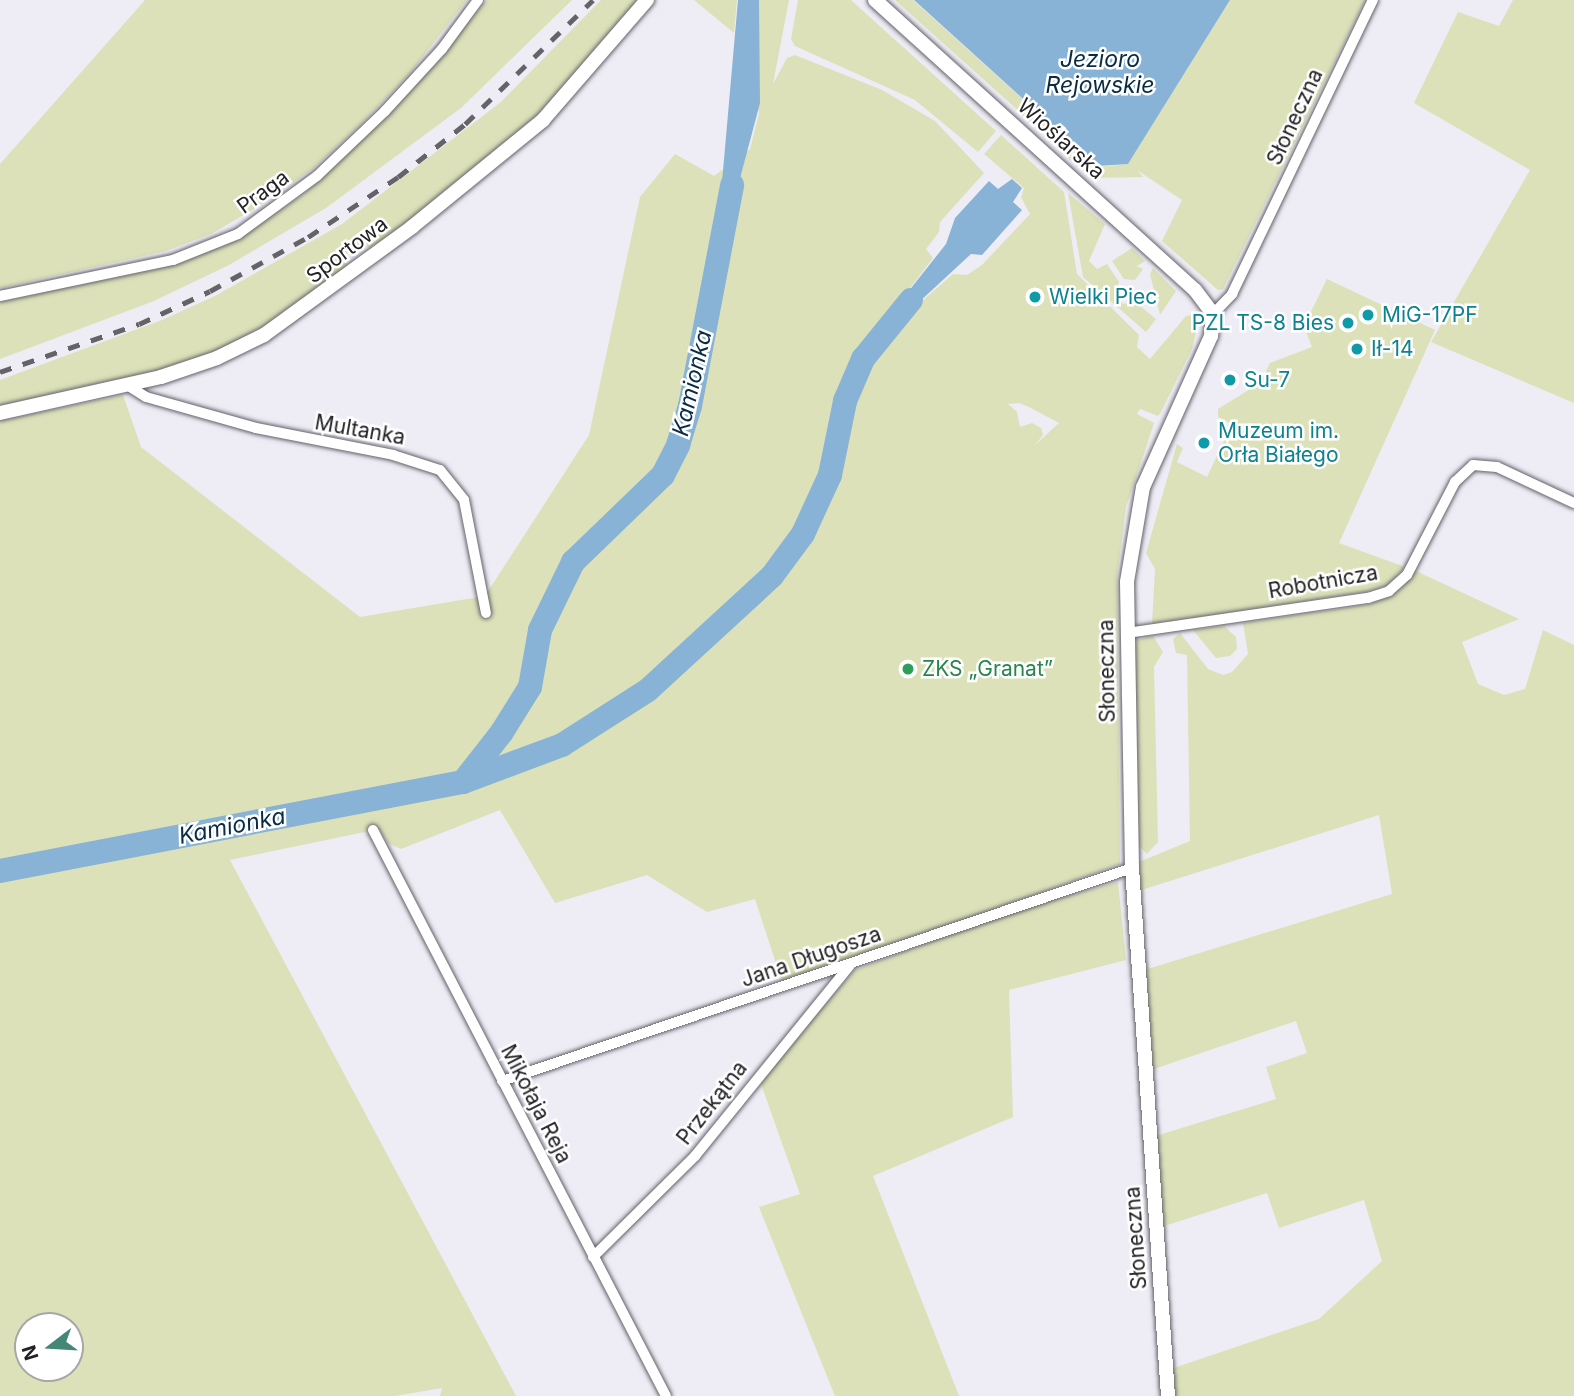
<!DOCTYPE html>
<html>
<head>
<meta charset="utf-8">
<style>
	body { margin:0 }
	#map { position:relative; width:1574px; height:1396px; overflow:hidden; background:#eeecf5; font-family:Inter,sans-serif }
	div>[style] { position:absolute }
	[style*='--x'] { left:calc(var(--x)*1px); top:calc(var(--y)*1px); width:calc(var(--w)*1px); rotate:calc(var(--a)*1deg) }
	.green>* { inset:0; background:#dce1b9 }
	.water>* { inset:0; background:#88b3d6 }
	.river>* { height:24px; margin:-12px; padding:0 12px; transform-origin:12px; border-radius:12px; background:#88b3d6 }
	.roads { filter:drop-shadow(0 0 2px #636269) drop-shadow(0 0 2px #636269) }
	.street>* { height:10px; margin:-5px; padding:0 5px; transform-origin:5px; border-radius:5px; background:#fff }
	.secondary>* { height:14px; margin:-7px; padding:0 7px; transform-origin:7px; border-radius:7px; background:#fff }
	.rail>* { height:4.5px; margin-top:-2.25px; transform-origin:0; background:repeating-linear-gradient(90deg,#656368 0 12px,transparent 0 24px) }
	.dots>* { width:19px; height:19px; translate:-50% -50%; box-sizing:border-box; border:4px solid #fff; border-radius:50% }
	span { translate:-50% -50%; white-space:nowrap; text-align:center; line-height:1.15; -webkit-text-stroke:5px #fff; paint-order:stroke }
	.street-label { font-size:21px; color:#232225 }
	.culture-label { font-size:21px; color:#0d838f }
	.left { translate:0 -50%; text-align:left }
	.right { translate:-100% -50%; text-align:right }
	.leisure-label { font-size:21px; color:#27864d }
	.water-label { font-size:23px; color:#092c44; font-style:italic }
	.north { position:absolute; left:14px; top:1312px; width:70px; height:70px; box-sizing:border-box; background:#fff; border:2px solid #a7a7a8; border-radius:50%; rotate:253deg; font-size:19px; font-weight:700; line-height:28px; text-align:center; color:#232225 }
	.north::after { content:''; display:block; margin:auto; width:24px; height:32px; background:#458777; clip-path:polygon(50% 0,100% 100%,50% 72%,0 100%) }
</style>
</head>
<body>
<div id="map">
	<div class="green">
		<div style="clip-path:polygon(145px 0,467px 0,410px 73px,363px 122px,315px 167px,254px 209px,211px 234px,166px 251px,0 288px,0 164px)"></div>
		<div style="clip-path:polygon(487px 0,572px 0,461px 108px,326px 208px,229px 265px,154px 301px,0 359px,0 302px,175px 263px,259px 225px,304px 194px,378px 125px)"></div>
		<div style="clip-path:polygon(601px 0,639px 0,561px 93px,511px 141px,371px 251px,364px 241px,342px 258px,349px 267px,275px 320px,214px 353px,177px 367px,0 407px,0 380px,162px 320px,215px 296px,342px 224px,501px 102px)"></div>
		<div style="clip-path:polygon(694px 0,737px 0,734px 33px)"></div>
		<div style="clip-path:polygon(evenodd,755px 0,789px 0,773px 84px,787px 58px,795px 55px,882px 90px,935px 121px,984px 173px,940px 222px,939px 232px,926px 249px,933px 258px,910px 288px,892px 327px,953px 274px,967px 275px,982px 265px,1030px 214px,1021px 197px,1024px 188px,984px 154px,1001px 135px,1064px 192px,1077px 274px,1139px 335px,1137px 347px,1150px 359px,1186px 316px,1193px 315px,1199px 320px,1192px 349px,1161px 412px,1158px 416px,1140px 409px,1137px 414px,1154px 423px,1126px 507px,1117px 577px,1120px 864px,783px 985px,755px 899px,707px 912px,647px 875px,555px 903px,500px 810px,401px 849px,389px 844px,379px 829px,230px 860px,516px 1396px,440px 1396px,442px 1388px,395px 1396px,0 1396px,0 421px,123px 395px,141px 447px,360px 617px,485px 596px,589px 435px,640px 197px,675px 154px,714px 176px,750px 149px,759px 113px,753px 78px,755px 0,1019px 403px,1029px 407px,1059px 423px,1035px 445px,1043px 435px,1041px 428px,1032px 423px,1020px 427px,1017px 412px,1008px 404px,1019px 403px,755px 0,28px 1326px,70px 1326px,70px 1368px,28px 1368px,28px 1326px)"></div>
		<div style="clip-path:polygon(798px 0,851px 0,996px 131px,978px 152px,915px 100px,795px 46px,791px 39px)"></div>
		<div style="clip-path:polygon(895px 0,913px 0,1098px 167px,1128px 164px,1230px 0,1365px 0,1223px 289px,1218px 290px,1162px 241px,1182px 200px,1137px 170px,1143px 177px,1091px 178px,1057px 148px,1064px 139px,1056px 133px,1050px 139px)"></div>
		<div style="clip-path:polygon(1513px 0,1574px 0,1574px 403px,1431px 342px,1530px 170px,1414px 103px,1458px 12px,1499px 26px)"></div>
		<div style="clip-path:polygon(1068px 193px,1105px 224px,1089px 261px,1097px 269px,1107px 264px,1119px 282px,1115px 293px,1119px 303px,1139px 305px,1156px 319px,1146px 332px,1083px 277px)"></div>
		<div style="clip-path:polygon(1132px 248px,1145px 261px,1137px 266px,1143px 269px,1135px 280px,1124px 279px,1112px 261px)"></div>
		<div style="clip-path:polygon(1153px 268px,1176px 291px,1160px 315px,1150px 274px)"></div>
		<div style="clip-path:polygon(1327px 279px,1435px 330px,1339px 543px,1405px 567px,1389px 584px,1365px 592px,1152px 624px,1155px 569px,1146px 553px,1177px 444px,1183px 448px,1177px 462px,1207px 477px,1232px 424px,1218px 417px,1218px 409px,1260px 383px,1270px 363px,1312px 347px,1304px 326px)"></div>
		<div style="clip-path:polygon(1416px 571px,1519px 619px,1462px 642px,1478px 684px,1504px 695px,1525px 689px,1543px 630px,1574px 645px,1574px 1396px,1167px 1396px,1165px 1371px,1319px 1319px,1382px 1261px,1364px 1200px,1279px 1228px,1267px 1193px,1155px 1229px,1149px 1138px,1276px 1099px,1266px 1067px,1307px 1053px,1296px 1021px,1145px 1072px,1138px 972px,1392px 894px,1379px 815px,1135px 892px,1134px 864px,1190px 841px,1187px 655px,1176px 653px,1173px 639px,1180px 633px,1208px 669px,1223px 675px,1232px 672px,1248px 654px,1243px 623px,1366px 605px,1389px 597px)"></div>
		<div style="clip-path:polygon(1224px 626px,1236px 637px,1237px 649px,1230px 656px,1216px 658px,1193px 630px)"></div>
		<div style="clip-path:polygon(1153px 636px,1163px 652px,1154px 667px,1158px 842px,1147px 854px,1139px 846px,1134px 657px,1137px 640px)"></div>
		<div style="clip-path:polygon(1118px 882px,1126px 960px,1009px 990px,1013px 1117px,873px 1176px,959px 1396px,835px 1396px,759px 1207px,800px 1194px,760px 1081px,855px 970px,1012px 912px)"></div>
	</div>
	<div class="water">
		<div style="clip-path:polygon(738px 0,759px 0,760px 103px,729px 220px,720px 216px,720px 205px)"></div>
		<div style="clip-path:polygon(914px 0,1230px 0,1128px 164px,1097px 166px)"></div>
		<div style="clip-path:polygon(1012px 179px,1022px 188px,1013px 202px,1022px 210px,982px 255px,971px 254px,892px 327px,885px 321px,946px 244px,955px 218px,989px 181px,998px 189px)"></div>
	</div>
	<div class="river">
		<div style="--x:463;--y:782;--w:106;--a:-20.5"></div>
		<div style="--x:562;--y:745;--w:102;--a:-32.6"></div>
		<div style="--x:648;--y:690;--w:168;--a:-42.6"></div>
		<div style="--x:772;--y:576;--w:52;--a:-53.6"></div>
		<div style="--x:803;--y:534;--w:65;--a:-65.4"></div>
		<div style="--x:830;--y:475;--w:76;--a:-78.5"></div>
		<div style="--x:845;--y:401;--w:46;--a:-66.8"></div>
		<div style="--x:863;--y:359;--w:76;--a:-50.9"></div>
		<div style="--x:0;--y:871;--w:471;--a:-10.9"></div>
		<div style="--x:463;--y:782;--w:63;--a:-52"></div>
		<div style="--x:502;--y:732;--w:53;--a:-58.1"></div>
		<div style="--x:530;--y:687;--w:58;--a:-80"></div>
		<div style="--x:540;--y:630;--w:76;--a:-64.1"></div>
		<div style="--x:573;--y:562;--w:125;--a:-44"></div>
		<div style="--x:663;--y:475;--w:34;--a:-63"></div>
		<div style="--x:678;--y:445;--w:41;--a:-72.9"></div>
		<div style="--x:690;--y:406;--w:225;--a:-79.2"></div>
	</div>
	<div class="roads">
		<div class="street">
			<div style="--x:0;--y:296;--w:177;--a:-11.8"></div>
			<div style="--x:173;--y:260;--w:70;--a:-21.8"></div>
			<div style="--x:238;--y:234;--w:98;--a:-36.3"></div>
			<div style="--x:317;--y:176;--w:94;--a:-43.7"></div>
			<div style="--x:385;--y:111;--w:84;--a:-47.4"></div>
			<div style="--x:442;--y:49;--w:61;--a:-53.7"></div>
			<div style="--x:1213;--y:314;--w:28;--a:-46"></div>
			<div style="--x:1232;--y:294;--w:326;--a:-64.4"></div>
			<div style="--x:127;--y:385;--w:22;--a:32"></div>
			<div style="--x:146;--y:397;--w:114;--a:15.7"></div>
			<div style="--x:256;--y:428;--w:140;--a:11.1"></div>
			<div style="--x:393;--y:455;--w:49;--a:17.7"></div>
			<div style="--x:440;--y:470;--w:38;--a:51"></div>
			<div style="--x:464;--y:500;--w:115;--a:79"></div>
			<div style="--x:1127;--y:633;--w:244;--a:-8.3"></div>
			<div style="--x:1368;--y:598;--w:22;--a:-18"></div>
			<div style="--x:1389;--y:591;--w:24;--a:-42"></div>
			<div style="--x:1407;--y:575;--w:105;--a:-62.7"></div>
			<div style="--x:1455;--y:482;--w:25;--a:-43"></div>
			<div style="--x:1473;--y:465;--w:24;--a:5"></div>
			<div style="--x:1497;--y:467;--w:85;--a:25.1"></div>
			<div style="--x:373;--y:830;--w:637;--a:62.63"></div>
			<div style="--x:502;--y:1081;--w:665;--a:-18.68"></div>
			<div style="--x:593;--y:1257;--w:144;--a:-44.7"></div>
			<div style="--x:695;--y:1156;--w:246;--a:-50.9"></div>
		</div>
		<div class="secondary">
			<div style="--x:875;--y:0;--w:432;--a:42.2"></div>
			<div style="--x:1195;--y:290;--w:30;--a:53"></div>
			<div style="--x:1213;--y:314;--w:22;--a:95"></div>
			<div style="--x:1211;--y:336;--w:166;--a:114.2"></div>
			<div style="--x:1143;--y:487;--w:96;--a:99.6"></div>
			<div style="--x:1127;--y:582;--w:286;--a:89"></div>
			<div style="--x:1132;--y:868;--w:529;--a:86.1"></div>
			<div style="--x:0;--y:413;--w:165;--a:-12.6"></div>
			<div style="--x:161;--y:377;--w:59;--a:-18.7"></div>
			<div style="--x:217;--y:358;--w:52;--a:-26.1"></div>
			<div style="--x:264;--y:335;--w:183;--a:-36.1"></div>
			<div style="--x:412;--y:227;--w:169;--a:-39.2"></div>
			<div style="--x:543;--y:120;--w:159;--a:-49.1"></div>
		</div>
	</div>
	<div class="rail">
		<div style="--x:0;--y:372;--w:147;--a:-19.1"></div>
		<div style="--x:139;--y:324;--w:78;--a:-24.9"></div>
		<div style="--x:210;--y:291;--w:112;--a:-28.9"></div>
		<div style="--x:308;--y:237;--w:108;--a:-33.7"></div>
		<div style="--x:398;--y:177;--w:85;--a:-38.3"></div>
		<div style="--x:465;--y:124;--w:178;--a:-44.1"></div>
	</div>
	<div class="dots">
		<div style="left:1035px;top:297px;background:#0f9aa8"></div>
		<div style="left:1368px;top:315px;background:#0f9aa8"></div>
		<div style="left:1348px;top:323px;background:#0f9aa8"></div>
		<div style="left:1357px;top:349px;background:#0f9aa8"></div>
		<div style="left:1230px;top:380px;background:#0f9aa8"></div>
		<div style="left:1204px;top:443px;background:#0f9aa8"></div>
		<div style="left:908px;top:669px;background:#2e9e5b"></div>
	</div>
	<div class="street-label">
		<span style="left:1295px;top:117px;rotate:-65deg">Słoneczna</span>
		<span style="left:1061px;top:139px;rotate:42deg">Wioślarska</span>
		<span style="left:263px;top:192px;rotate:-36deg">Praga</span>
		<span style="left:347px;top:250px;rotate:-37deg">Sportowa</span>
		<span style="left:360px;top:430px;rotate:10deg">Multanka</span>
		<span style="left:1323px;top:582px;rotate:-10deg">Robotnicza</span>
		<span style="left:1107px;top:671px;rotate:-91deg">Słoneczna</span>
		<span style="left:811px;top:957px;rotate:-19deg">Jana Długosza</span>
		<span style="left:712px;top:1103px;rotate:-52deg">Przekątna</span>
		<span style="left:536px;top:1104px;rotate:63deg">Mikołaja Reja</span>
		<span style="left:1136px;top:1238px;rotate:-94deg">Słoneczna</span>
	</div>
	<div class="culture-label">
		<span class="left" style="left:1049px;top:297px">Wielki Piec</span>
		<span class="left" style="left:1382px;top:315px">MiG-17PF</span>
		<span class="right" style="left:1334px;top:323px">PZL TS-8 Bies</span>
		<span class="left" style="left:1371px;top:349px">Ił-14</span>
		<span class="left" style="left:1244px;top:380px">Su-7</span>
		<span class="left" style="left:1218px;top:443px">Muzeum im.<br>Orła Białego</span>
	</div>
	<div class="leisure-label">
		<span class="left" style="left:922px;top:669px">ZKS „Granat”</span>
	</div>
	<div class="water-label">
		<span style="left:1100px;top:72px">Jezioro<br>Rejowskie</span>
		<span style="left:692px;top:383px;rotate:-77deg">Kamionka</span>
		<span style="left:232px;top:826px;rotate:-11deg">Kamionka</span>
	</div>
	<div class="north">N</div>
</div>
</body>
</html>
